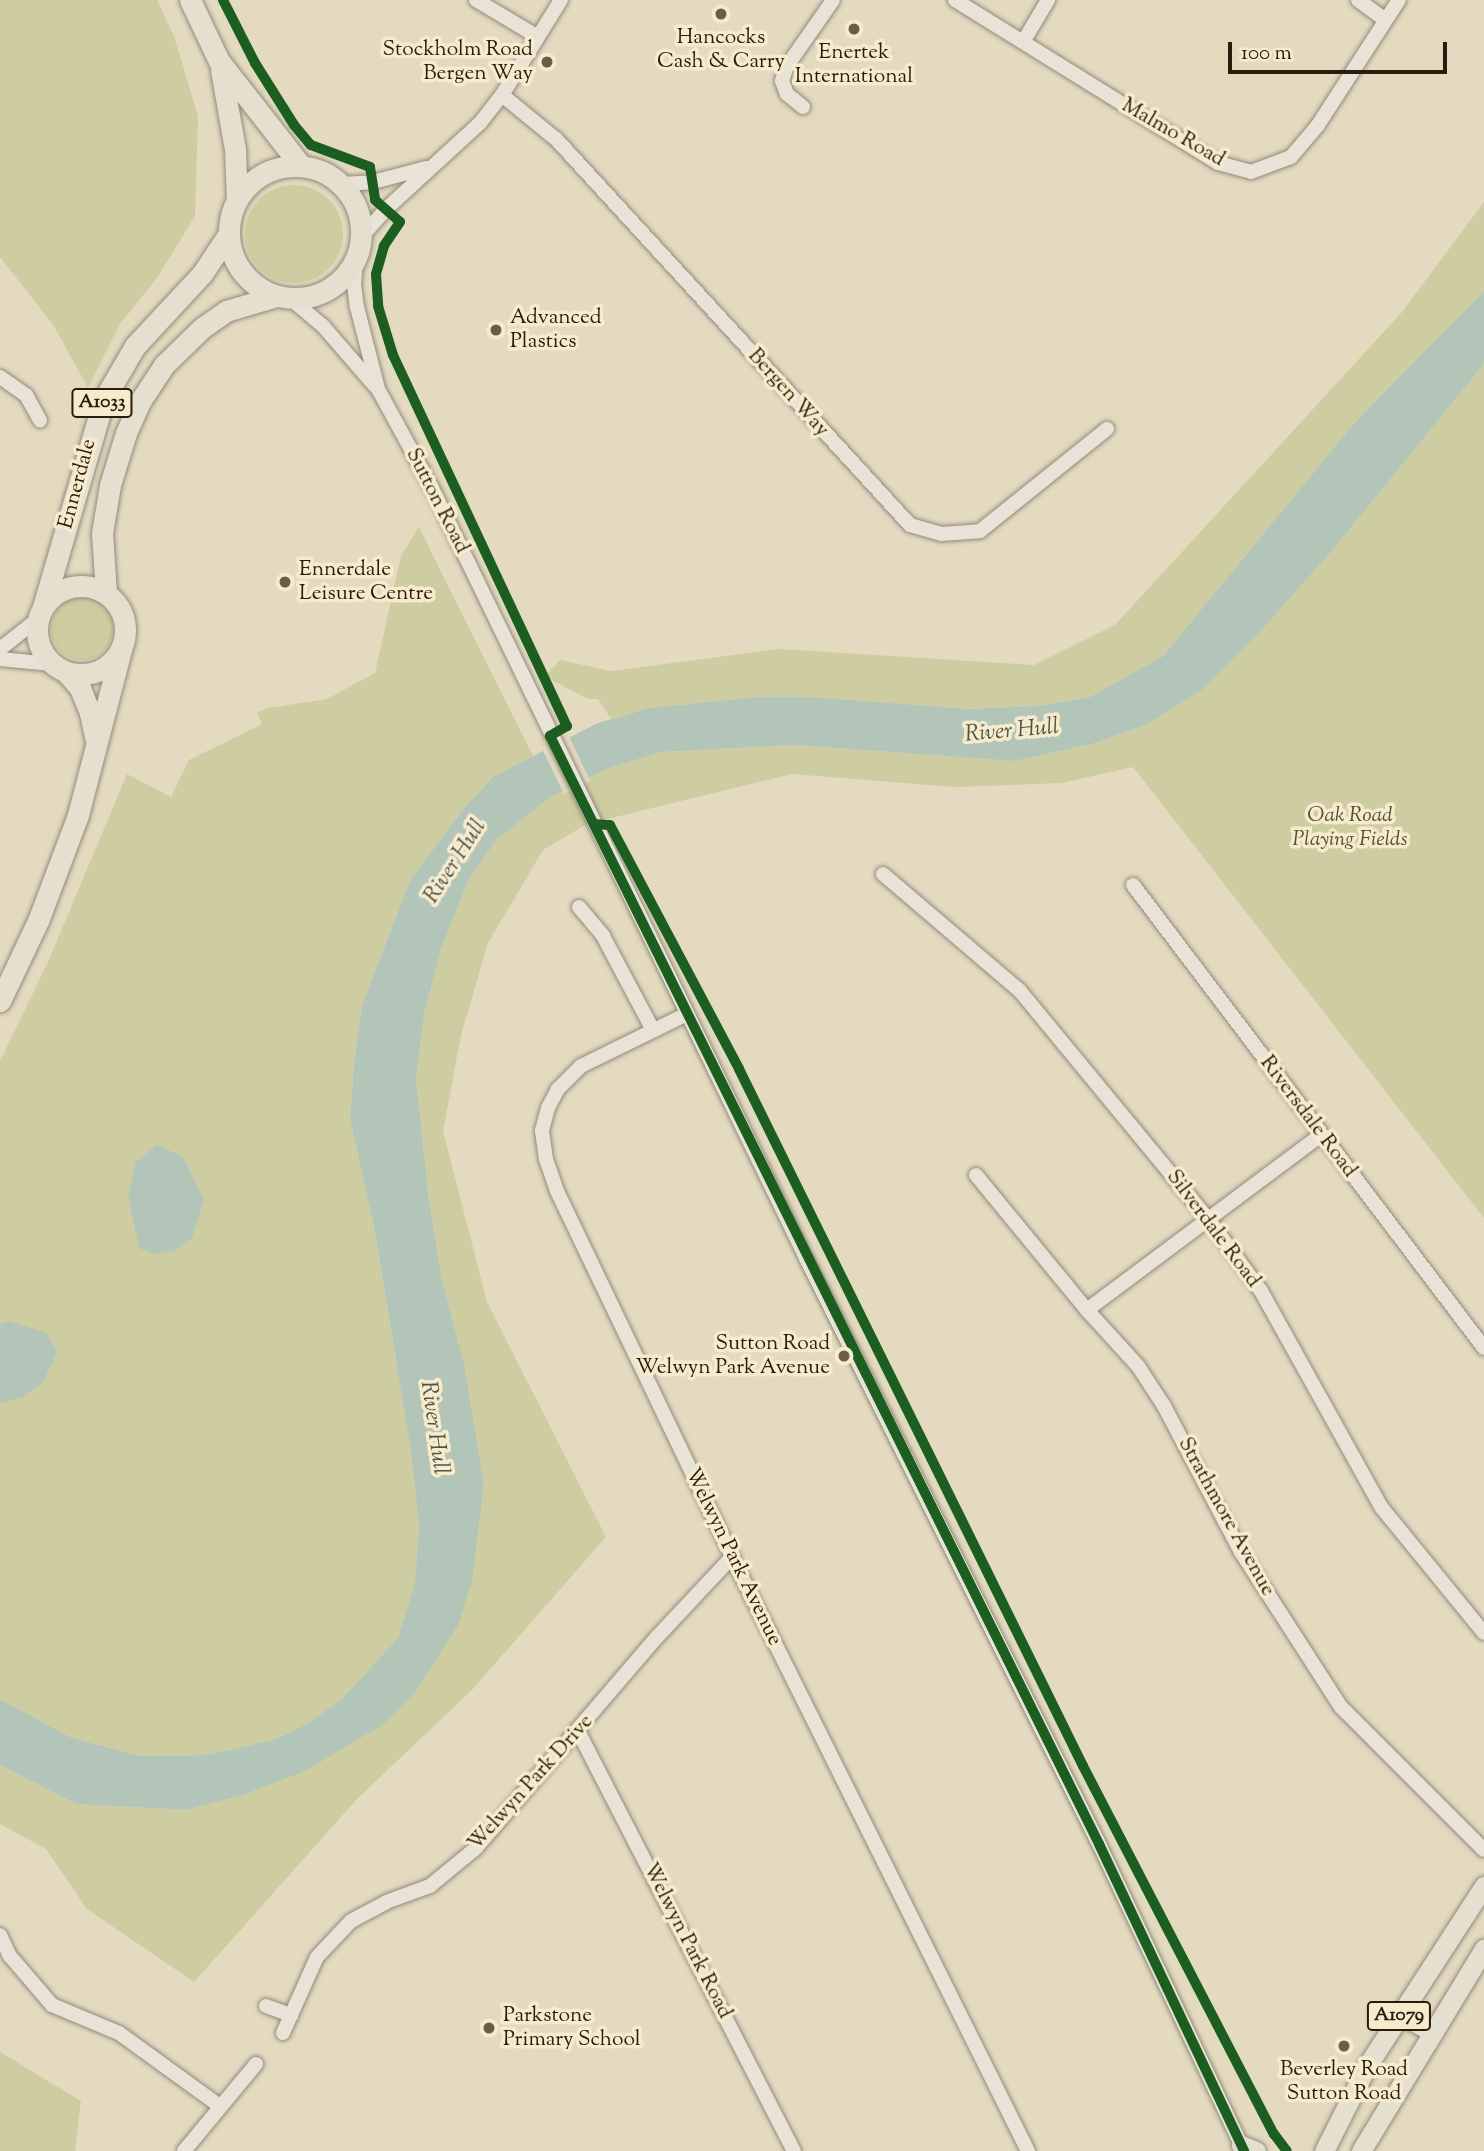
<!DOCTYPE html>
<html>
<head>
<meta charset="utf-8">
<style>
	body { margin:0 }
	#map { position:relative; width:1484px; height:2151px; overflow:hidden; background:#e3dac0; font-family:"Sorts Mill Goudy",serif }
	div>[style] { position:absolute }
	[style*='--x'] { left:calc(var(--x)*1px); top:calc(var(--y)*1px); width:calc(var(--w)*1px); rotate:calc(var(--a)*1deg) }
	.green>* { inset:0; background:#cecda2 }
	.round { border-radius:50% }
	.water>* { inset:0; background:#b3c5b9 }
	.pier>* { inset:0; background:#e3dac0 }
	.roads { filter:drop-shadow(0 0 2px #928b7b) drop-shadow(0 0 2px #928b7b) }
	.minor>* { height:14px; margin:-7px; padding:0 7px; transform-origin:7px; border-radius:7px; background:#e8e3d6 }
	.major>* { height:19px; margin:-9.5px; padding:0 9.5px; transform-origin:9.5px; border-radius:9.5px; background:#e4dfcf }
	.highway>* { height:21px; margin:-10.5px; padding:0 10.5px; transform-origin:10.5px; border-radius:10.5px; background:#e4dfcf }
	.highway>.ring { margin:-10.5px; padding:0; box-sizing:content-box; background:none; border:21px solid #e4dfcf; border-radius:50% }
	.cycleway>* { height:10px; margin:-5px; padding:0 5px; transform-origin:5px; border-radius:5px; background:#1b5e20 }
	.dots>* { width:19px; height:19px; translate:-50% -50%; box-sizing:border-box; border:4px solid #f6eccd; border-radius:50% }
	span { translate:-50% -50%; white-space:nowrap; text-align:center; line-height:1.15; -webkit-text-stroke:7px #f6eccd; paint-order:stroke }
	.shield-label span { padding:2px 5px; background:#f6eccd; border:2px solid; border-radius:5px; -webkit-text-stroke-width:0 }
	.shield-label { font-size:19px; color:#291c0c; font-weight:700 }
	.poi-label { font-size:21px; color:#291c0c }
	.right { translate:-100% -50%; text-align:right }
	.left { translate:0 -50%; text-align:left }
	.street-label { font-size:21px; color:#291c0c }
	.park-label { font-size:21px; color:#554e32; font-style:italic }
	.water-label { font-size:23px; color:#525448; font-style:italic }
	.scale { position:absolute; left:1228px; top:42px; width:219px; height:32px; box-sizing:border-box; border:4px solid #291c0c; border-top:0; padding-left:9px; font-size:21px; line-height:24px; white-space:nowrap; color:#291c0c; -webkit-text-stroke:5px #f6eccd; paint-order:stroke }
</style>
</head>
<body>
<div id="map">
	<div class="green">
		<div style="clip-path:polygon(0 0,157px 0,174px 36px,198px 116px,195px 216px,157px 278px,120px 324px,88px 388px,54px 326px,0 257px)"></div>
		<div class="round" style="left:245px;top:185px;width:98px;height:98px"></div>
		<div style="clip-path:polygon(1484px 202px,1484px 291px,1355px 422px,1163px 656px,1090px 697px,1037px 706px,971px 709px,810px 697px,756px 697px,650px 708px,611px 719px,598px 699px,588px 699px,548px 678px,547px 674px,560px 660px,611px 671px,780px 649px,1034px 665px,1115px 625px,1402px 312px)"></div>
		<div style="clip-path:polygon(1484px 364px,1484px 1218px,1133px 767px,1062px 783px,954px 787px,792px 774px,587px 824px,543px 850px,488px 943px,461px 1035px,443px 1131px,487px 1302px,606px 1537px,472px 1690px,357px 1799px,194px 1982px,87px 1909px,46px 1849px,0 1824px,0 1765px,76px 1804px,187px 1810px,243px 1795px,472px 1582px,484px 1485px,464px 1364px,441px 1275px,429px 1200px,416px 1079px,425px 1010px,442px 947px,469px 879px,497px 839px,551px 797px,609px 768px,662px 752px,793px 745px,1014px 761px,1092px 744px,1145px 725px,1335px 547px)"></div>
		<div style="clip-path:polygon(419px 527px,533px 756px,494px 776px,465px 807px,410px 880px,362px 1006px,354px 1063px,350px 1119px,375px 1232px,411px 1452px,419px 1526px,415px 1582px,398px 1638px,341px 1700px,305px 1725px,276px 1739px,207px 1755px,139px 1756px,70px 1737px,0 1699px,0 1061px,48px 962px,127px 774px,171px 797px,189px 760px,262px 724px,257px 713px,268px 708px,327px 699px,375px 673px,401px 556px)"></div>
		<div class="round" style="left:51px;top:598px;width:62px;height:62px"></div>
		<div style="clip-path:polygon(0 2052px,81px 2101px,75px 2151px,0 2151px)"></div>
	</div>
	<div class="water">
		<div style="clip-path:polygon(1484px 291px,1484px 364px,1335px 547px,1255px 637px,1203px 689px,1145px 725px,1092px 744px,1014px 761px,793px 745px,662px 752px,609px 768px,551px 797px,497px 839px,469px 879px,442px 947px,425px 1010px,416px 1079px,429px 1200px,441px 1275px,464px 1364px,484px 1485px,472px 1582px,458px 1625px,416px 1691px,382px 1725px,305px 1771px,243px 1795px,187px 1810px,76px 1804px,0 1765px,0 1699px,70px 1737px,139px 1756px,207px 1755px,276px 1739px,305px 1725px,341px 1700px,398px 1638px,415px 1582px,419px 1526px,411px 1452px,375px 1232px,350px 1119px,354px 1063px,362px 1006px,410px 880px,465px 807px,494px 776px,598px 723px,650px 708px,756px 697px,810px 697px,971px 709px,1037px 706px,1090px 697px,1163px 656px,1355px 422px)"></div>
		<div style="clip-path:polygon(157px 1145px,183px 1157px,204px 1200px,192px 1238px,175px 1251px,155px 1254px,139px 1248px,128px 1197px,136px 1162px)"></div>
		<div style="clip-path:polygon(9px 1321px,47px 1333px,57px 1353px,43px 1382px,23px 1397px,0 1403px,0 1324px)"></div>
	</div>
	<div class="pier">
		<div style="clip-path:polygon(568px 734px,590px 781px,564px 794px,542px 748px)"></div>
	</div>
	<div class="roads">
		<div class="minor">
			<div style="--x:476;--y:0;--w:72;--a:30.8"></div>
			<div style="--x:955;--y:0;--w:309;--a:31.8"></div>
			<div style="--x:1218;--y:163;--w:34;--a:15"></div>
			<div style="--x:1251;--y:172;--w:43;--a:-20.6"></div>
			<div style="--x:1291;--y:157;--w:42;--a:-49.8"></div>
			<div style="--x:1318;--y:125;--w:149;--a:-57.1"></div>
			<div style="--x:1358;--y:0;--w:34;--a:36"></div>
			<div style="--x:1023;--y:42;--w:49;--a:-59.2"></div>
			<div style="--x:502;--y:95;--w:71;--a:39.3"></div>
			<div style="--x:557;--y:140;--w:522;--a:47.48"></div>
			<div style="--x:910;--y:525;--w:32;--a:16"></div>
			<div style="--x:941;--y:534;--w:39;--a:-4"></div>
			<div style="--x:980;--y:531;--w:163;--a:-38.8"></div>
			<div style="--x:803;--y:107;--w:21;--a:-141"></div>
			<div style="--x:787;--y:94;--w:14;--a:-111"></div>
			<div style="--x:782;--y:81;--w:16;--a:-72"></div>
			<div style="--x:787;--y:66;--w:80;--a:-55.1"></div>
			<div style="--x:340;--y:184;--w:33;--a:-3"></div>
			<div style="--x:373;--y:182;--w:55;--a:-14.8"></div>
			<div style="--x:361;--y:237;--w:36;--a:-48"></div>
			<div style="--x:385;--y:210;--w:129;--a:-42.5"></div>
			<div style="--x:480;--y:123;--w:36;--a:-52"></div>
			<div style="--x:502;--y:95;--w:112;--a:-58.2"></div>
			<div style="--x:356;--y:258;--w:26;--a:94"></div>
			<div style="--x:354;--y:284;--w:23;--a:83"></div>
			<div style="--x:357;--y:307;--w:85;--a:75.6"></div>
			<div style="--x:378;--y:389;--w:113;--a:61.4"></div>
			<div style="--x:432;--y:488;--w:856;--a:64.09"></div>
			<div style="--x:806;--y:1258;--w:655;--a:63.43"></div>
			<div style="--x:1099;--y:1844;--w:340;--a:64.7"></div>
			<div style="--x:291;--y:299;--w:42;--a:40.2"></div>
			<div style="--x:323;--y:326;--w:79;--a:49.1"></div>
			<div style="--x:0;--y:377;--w:32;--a:35"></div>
			<div style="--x:26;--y:395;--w:29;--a:61"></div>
			<div style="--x:0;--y:649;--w:48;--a:-38.3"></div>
			<div style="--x:0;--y:659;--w:52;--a:5.5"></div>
			<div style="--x:883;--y:874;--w:180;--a:40.5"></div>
			<div style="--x:1020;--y:991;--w:297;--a:50.5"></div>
			<div style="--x:1209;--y:1220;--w:88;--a:53.8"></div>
			<div style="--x:1261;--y:1291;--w:248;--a:60.9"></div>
			<div style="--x:1382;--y:1508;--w:161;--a:50.8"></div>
			<div style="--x:1133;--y:885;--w:581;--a:52.83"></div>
			<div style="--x:579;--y:907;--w:38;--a:50"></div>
			<div style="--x:603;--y:936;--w:106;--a:62"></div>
			<div style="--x:687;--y:1014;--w:118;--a:153.9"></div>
			<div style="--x:581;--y:1066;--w:33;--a:135"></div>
			<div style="--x:558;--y:1089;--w:21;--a:118"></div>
			<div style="--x:548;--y:1108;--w:24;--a:105"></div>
			<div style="--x:542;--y:1131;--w:28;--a:82"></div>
			<div style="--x:546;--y:1159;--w:34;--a:71"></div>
			<div style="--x:557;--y:1191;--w:406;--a:64.4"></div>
			<div style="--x:732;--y:1557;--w:664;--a:63.51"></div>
			<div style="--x:976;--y:1175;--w:175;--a:50.6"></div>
			<div style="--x:1087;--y:1310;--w:76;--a:47.7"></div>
			<div style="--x:1138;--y:1366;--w:48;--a:57"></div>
			<div style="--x:1164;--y:1406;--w:165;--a:62.2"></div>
			<div style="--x:1241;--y:1552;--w:184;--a:57.2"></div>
			<div style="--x:1341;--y:1707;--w:202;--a:45"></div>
			<div style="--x:1087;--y:1310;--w:292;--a:-36.8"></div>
			<div style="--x:578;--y:1731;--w:472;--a:62.8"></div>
			<div style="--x:0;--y:1935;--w:23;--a:65"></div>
			<div style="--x:10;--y:1956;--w:65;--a:49.4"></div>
			<div style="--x:52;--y:2005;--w:73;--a:22.7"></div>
			<div style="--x:119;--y:2033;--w:125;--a:35.9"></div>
			<div style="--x:266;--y:2006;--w:27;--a:20"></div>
			<div style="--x:283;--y:2033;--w:83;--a:-65.9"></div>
			<div style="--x:317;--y:1957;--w:50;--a:-46.6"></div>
			<div style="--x:351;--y:1921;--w:40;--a:-28"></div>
			<div style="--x:386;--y:1902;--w:47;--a:-20"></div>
			<div style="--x:430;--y:1886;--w:60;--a:-39.6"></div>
			<div style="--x:476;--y:1848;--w:279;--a:-49.4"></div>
			<div style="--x:658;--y:1636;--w:108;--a:-46.9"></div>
			<div style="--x:184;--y:2151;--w:113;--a:-50.4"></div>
		</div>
		<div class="major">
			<div style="--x:1400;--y:2014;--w:38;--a:29"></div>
			<div style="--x:1241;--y:2145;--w:16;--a:22"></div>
			<div style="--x:1324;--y:2151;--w:95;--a:-63.2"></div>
			<div style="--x:1367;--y:2066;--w:215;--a:-57"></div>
			<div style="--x:1361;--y:2151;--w:237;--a:-58.7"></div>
		</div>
		<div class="highway">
			<div style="--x:190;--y:0;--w:68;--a:64.6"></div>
			<div style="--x:219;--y:61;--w:133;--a:52"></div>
			<div style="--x:221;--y:70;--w:80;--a:80"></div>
			<div style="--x:235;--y:149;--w:51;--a:87.8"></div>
			<div class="ring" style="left:229px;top:166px;width:111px;height:111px"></div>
			<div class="ring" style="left:37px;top:586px;width:67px;height:67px"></div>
			<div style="--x:106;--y:593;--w:60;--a:-93.8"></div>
			<div style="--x:102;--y:533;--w:49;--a:-80.5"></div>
			<div style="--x:110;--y:485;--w:54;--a:-72.9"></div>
			<div style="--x:126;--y:433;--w:36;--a:-66"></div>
			<div style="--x:141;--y:400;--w:42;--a:-56.7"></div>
			<div style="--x:164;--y:365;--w:53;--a:-44.2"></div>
			<div style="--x:202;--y:328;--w:29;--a:-35"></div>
			<div style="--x:226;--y:311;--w:53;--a:-16.4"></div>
			<div style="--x:43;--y:607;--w:217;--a:-73.7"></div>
			<div style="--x:104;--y:399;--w:61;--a:-59.7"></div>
			<div style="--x:135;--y:346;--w:98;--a:-47.1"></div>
			<div style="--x:202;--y:274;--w:47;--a:-56.3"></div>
			<div style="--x:67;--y:673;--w:20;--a:49"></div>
			<div style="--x:80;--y:688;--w:27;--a:68"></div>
			<div style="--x:90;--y:713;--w:25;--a:78"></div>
			<div style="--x:0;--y:1001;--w:89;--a:-64.6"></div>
			<div style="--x:38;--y:921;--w:113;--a:-69.3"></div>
			<div style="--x:78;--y:815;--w:171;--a:-75.4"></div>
		</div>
	</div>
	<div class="cycleway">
		<div style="--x:223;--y:0;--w:71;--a:63.1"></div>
		<div style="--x:255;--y:63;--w:73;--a:57.8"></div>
		<div style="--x:294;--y:125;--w:26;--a:50"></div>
		<div style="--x:311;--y:145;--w:63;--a:20.4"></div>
		<div style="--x:370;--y:167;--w:33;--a:81"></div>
		<div style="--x:375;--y:200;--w:33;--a:41"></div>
		<div style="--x:400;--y:222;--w:29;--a:124"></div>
		<div style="--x:384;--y:246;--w:29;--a:106"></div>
		<div style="--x:376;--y:274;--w:32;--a:86"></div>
		<div style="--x:378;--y:306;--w:51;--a:73"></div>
		<div style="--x:393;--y:355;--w:410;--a:64.9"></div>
		<div style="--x:567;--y:726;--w:20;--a:150"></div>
		<div style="--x:550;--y:736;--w:1237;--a:63.64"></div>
		<div style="--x:1099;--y:1844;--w:340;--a:64.7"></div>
		<div style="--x:594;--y:824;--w:16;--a:4"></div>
		<div style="--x:610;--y:825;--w:276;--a:62.1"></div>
		<div style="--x:739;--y:1069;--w:777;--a:63.73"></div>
		<div style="--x:1083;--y:1766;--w:415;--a:62.6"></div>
		<div style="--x:1274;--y:2134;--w:21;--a:53"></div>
	</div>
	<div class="dots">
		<div style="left:721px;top:14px;background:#6a5e4b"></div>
		<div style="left:854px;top:29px;background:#6a5e4b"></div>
		<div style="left:547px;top:62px;background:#6a5e4b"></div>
		<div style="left:496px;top:330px;background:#6a5e4b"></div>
		<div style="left:285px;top:582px;background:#6a5e4b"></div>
		<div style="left:844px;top:1356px;background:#6a5e4b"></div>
		<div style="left:489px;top:2028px;background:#6a5e4b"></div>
		<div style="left:1344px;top:2046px;background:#6a5e4b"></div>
	</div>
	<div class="shield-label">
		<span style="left:102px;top:403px">A1033</span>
		<span style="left:1399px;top:2016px">A1079</span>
	</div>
	<div class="poi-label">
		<span style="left:721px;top:50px">Hancocks<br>Cash &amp; Carry</span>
		<span class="right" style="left:533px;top:62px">Stockholm Road<br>Bergen Way</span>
		<span style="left:854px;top:65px">Enertek<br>International</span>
		<span class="left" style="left:510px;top:330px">Advanced<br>Plastics</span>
		<span class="left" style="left:299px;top:582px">Ennerdale<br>Leisure Centre</span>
		<span class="right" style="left:830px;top:1356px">Sutton Road<br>Welwyn Park Avenue</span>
		<span class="left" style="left:503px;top:2028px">Parkstone<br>Primary School</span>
		<span style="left:1344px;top:2082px">Beverley Road<br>Sutton Road</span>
	</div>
	<div class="street-label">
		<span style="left:1173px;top:133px;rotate:30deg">Malmo Road</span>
		<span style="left:788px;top:393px;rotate:48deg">Bergen Way</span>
		<span style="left:78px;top:484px;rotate:-75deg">Ennerdale</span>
		<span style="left:437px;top:501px;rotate:63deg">Sutton Road</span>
		<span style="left:1308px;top:1117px;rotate:53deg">Riversdale Road</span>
		<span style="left:1213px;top:1229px;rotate:53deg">Silverdale Road</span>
		<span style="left:1226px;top:1517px;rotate:61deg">Strathmore Avenue</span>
		<span style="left:733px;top:1557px;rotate:64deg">Welwyn Park Avenue</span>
		<span style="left:531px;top:1783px;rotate:-48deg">Welwyn Park Drive</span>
		<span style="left:687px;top:1941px;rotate:63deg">Welwyn Park Road</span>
	</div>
	<div class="park-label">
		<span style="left:1350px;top:828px">Oak Road<br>Playing Fields</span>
	</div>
	<div class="water-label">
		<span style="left:1012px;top:732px;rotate:-5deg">River Hull</span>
		<span style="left:456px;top:862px;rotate:-57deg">River Hull</span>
		<span style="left:433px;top:1428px;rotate:82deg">River Hull</span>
	</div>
	<div class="scale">100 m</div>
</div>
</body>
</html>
